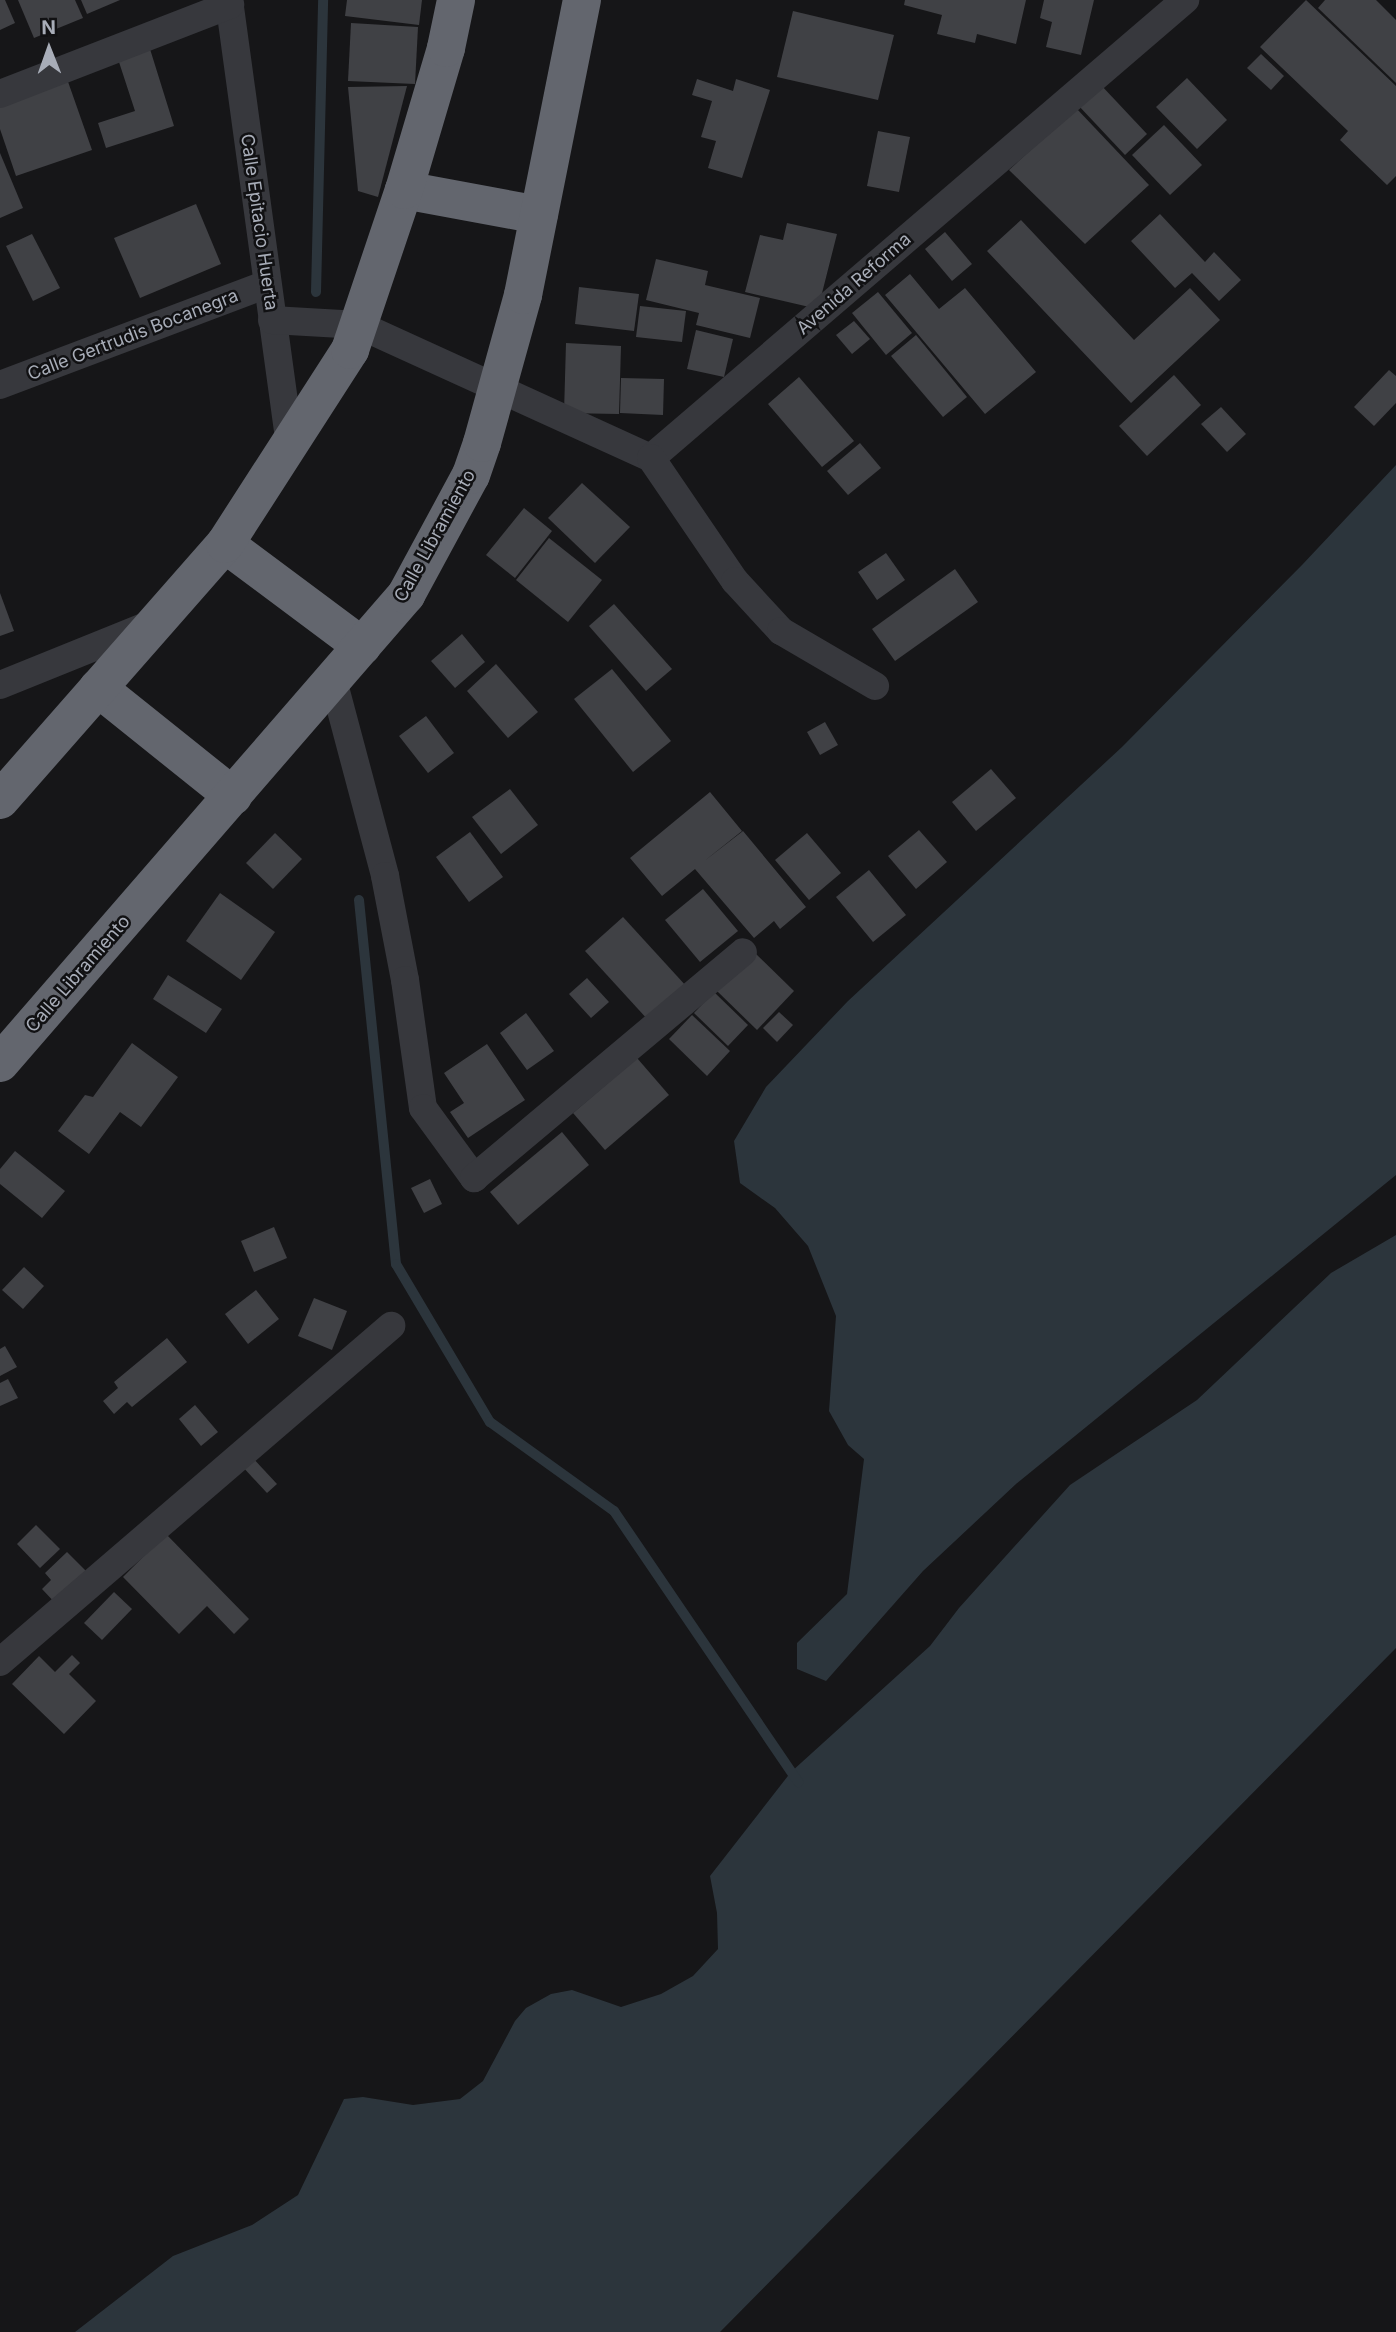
<!DOCTYPE html>
<html>
<head>
<meta charset="utf-8">
<style>
	body { margin:0 }
	#map { position:relative; width:1396px; height:2332px; overflow:hidden; background:#161618; font-family:Inter,sans-serif }
	div>[style] { position:absolute }
	[style*='--x'] { left:calc(var(--x)*1px); top:calc(var(--y)*1px); width:calc(var(--w)*1px); rotate:calc(var(--a)*1deg) }
	.water>* { inset:0; background:#2c353c }
	.stream>* { height:10px; margin:-5px; padding:0 5px; transform-origin:5px; border-radius:5px; background:#2c353c }
	.building>* { inset:0; background:#404145 }
	.street>* { height:28px; margin:-14px; padding:0 14px; transform-origin:14px; border-radius:14px; background:#37383d }
	.highway>* { height:38px; margin:-19px; padding:0 19px; transform-origin:19px; border-radius:19px; background:#63666e }
	span { translate:-50% -50%; white-space:nowrap; text-align:center; line-height:1.15; -webkit-text-stroke:5px #111113; paint-order:stroke }
	.street-label { font-size:18px; color:#a8adb8 }
	.north { position:absolute; left:14px; top:14px; width:70px; height:70px; -webkit-text-stroke:5px #111113; paint-order:stroke; rotate:359deg; font-size:19px; font-weight:700; line-height:28px; text-align:center; color:#a8adb8 }
	.north::after { content:''; display:block; margin:auto; width:24px; height:32px; background:#a8adb8; clip-path:polygon(50% 0,100% 100%,50% 72%,0 100%) }
</style>
</head>
<body>
<div id="map">
	<div class="water">
		<div style="clip-path:polygon(1396px 465px,1396px 1175px,1016px 1484px,923px 1571px,826px 1681px,797px 1669px,797px 1643px,847px 1594px,864px 1459px,848px 1445px,829px 1411px,836px 1316px,808px 1246px,775px 1208px,740px 1183px,734px 1141px,766px 1087px,848px 1001px,1122px 747px,1302px 565px)"></div>
		<div style="clip-path:polygon(1396px 1235px,1396px 1648px,720px 2332px,75px 2332px,173px 2256px,252px 2225px,298px 2195px,344px 2099px,363px 2097px,413px 2105px,460px 2099px,483px 2081px,515px 2021px,526px 2008px,551px 1994px,572px 1990px,621px 2007px,661px 1994px,693px 1976px,718px 1949px,717px 1913px,710px 1876px,791px 1772px,930px 1646px,959px 1608px,1070px 1485px,1197px 1400px,1331px 1273px)"></div>
	</div>
	<div class="stream">
		<div style="--x:316;--y:292;--w:292;--a:-88.6"></div>
		<div style="--x:359;--y:900;--w:366;--a:84.2"></div>
		<div style="--x:396;--y:1264;--w:184;--a:59.3"></div>
		<div style="--x:490;--y:1422;--w:153;--a:35.7"></div>
		<div style="--x:614;--y:1511;--w:328;--a:55.8"></div>
	</div>
	<div class="building">
		<div style="clip-path:polygon(0 0,5px 0,15px 23px,0 30px)"></div>
		<div style="clip-path:polygon(18px 0,75px 0,83px 18px,34px 38px)"></div>
		<div style="clip-path:polygon(81px 0,120px 0,87px 14px)"></div>
		<div style="clip-path:polygon(347px 0,422px 0,419px 25px,345px 16px)"></div>
		<div style="clip-path:polygon(905px 0,1026px 0,1016px 44px,977px 34px,975px 43px,937px 34px,942px 15px,904px 5px)"></div>
		<div style="clip-path:polygon(1044px 0,1094px 0,1081px 55px,1046px 47px,1052px 22px,1040px 18px)"></div>
		<div style="clip-path:polygon(1306px 0,1396px 86px,1396px 176px,1387px 185px,1340px 140px,1348px 131px,1260px 47px)"></div>
		<div style="clip-path:polygon(1325px 0,1376px 0,1396px 20px,1396px 83px,1318px 8px)"></div>
		<div style="clip-path:polygon(793px 11px,894px 35px,878px 100px,777px 77px)"></div>
		<div style="clip-path:polygon(351px 23px,418px 27px,415px 84px,348px 81px)"></div>
		<div style="clip-path:polygon(150px 49px,174px 126px,106px 148px,98px 123px,135px 111px,118px 59px)"></div>
		<div style="clip-path:polygon(1261px 54px,1284px 76px,1271px 90px,1247px 68px)"></div>
		<div style="clip-path:polygon(66px 76px,92px 150px,16px 176px,0 129px,0 98px)"></div>
		<div style="clip-path:polygon(1187px 78px,1227px 120px,1197px 149px,1156px 107px)"></div>
		<div style="clip-path:polygon(697px 79px,733px 91px,736px 79px,770px 90px,742px 178px,708px 168px,716px 141px,701px 137px,712px 101px,692px 95px)"></div>
		<div style="clip-path:polygon(1100px 84px,1147px 134px,1125px 155px,1078px 105px)"></div>
		<div style="clip-path:polygon(407px 86px,378px 197px,358px 191px,348px 87px)"></div>
		<div style="clip-path:polygon(1076px 108px,1149px 185px,1085px 244px,1009px 170px)"></div>
		<div style="clip-path:polygon(1164px 125px,1202px 165px,1170px 195px,1132px 155px)"></div>
		<div style="clip-path:polygon(878px 131px,910px 137px,899px 192px,867px 186px)"></div>
		<div style="clip-path:polygon(0 153px,23px 208px,0 218px)"></div>
		<div style="clip-path:polygon(196px 204px,221px 264px,140px 298px,114px 238px)"></div>
		<div style="clip-path:polygon(1160px 214px,1205px 262px,1214px 252px,1241px 280px,1219px 301px,1192px 273px,1175px 288px,1131px 241px)"></div>
		<div style="clip-path:polygon(1021px 220px,1134px 340px,1190px 288px,1220px 320px,1131px 403px,987px 251px)"></div>
		<div style="clip-path:polygon(787px 223px,837px 234px,818px 309px,745px 292px,760px 235px,783px 240px)"></div>
		<div style="clip-path:polygon(945px 232px,972px 264px,952px 281px,925px 249px)"></div>
		<div style="clip-path:polygon(32px 234px,60px 288px,33px 301px,6px 246px)"></div>
		<div style="clip-path:polygon(656px 259px,708px 271px,705px 285px,760px 298px,750px 338px,696px 325px,699px 313px,646px 300px)"></div>
		<div style="clip-path:polygon(910px 274px,939px 309px,965px 288px,1036px 372px,985px 414px,885px 295px)"></div>
		<div style="clip-path:polygon(579px 287px,639px 294px,634px 331px,575px 324px)"></div>
		<div style="clip-path:polygon(878px 292px,912px 333px,886px 355px,852px 313px)"></div>
		<div style="clip-path:polygon(640px 306px,686px 311px,682px 342px,636px 337px)"></div>
		<div style="clip-path:polygon(854px 321px,870px 339px,852px 354px,836px 335px)"></div>
		<div style="clip-path:polygon(696px 330px,733px 339px,724px 377px,687px 369px)"></div>
		<div style="clip-path:polygon(916px 335px,967px 397px,943px 417px,891px 356px)"></div>
		<div style="clip-path:polygon(566px 343px,621px 346px,619px 414px,564px 413px)"></div>
		<div style="clip-path:polygon(1389px 370px,1396px 376px,1396px 403px,1374px 426px,1354px 407px)"></div>
		<div style="clip-path:polygon(1174px 375px,1201px 405px,1147px 456px,1119px 426px)"></div>
		<div style="clip-path:polygon(799px 377px,854px 441px,822px 467px,768px 404px)"></div>
		<div style="clip-path:polygon(621px 378px,664px 379px,663px 415px,620px 413px)"></div>
		<div style="clip-path:polygon(1221px 407px,1246px 434px,1227px 452px,1201px 424px)"></div>
		<div style="clip-path:polygon(860px 443px,881px 468px,848px 495px,827px 471px)"></div>
		<div style="clip-path:polygon(582px 483px,630px 527px,595px 563px,548px 518px)"></div>
		<div style="clip-path:polygon(524px 508px,552px 531px,515px 578px,486px 555px)"></div>
		<div style="clip-path:polygon(549px 538px,602px 580px,568px 622px,516px 580px)"></div>
		<div style="clip-path:polygon(886px 553px,905px 580px,877px 600px,858px 572px)"></div>
		<div style="clip-path:polygon(955px 569px,978px 602px,895px 661px,872px 629px)"></div>
		<div style="clip-path:polygon(0 593px,14px 631px,0 636px)"></div>
		<div style="clip-path:polygon(614px 604px,672px 669px,646px 691px,589px 626px)"></div>
		<div style="clip-path:polygon(462px 634px,485px 662px,455px 688px,431px 661px)"></div>
		<div style="clip-path:polygon(496px 664px,538px 712px,508px 738px,467px 691px)"></div>
		<div style="clip-path:polygon(612px 669px,671px 741px,633px 772px,574px 699px)"></div>
		<div style="clip-path:polygon(426px 716px,454px 753px,428px 773px,399px 736px)"></div>
		<div style="clip-path:polygon(825px 722px,838px 745px,820px 755px,807px 732px)"></div>
		<div style="clip-path:polygon(991px 769px,1016px 798px,976px 831px,952px 802px)"></div>
		<div style="clip-path:polygon(510px 789px,538px 825px,501px 854px,472px 817px)"></div>
		<div style="clip-path:polygon(710px 792px,742px 831px,703px 862px,743px 831px,806px 907px,780px 929px,774px 921px,754px 938px,695px 869px,662px 896px,630px 858px)"></div>
		<div style="clip-path:polygon(919px 830px,947px 862px,916px 889px,888px 856px)"></div>
		<div style="clip-path:polygon(470px 832px,503px 877px,469px 902px,436px 857px)"></div>
		<div style="clip-path:polygon(275px 833px,302px 859px,273px 889px,246px 863px)"></div>
		<div style="clip-path:polygon(807px 833px,841px 873px,809px 900px,775px 860px)"></div>
		<div style="clip-path:polygon(869px 870px,906px 915px,873px 942px,836px 897px)"></div>
		<div style="clip-path:polygon(703px 889px,738px 931px,700px 962px,665px 920px)"></div>
		<div style="clip-path:polygon(220px 893px,275px 932px,241px 980px,186px 941px)"></div>
		<div style="clip-path:polygon(623px 917px,687px 987px,649px 1021px,585px 951px)"></div>
		<div style="clip-path:polygon(755px 953px,794px 991px,757px 1030px,717px 991px)"></div>
		<div style="clip-path:polygon(168px 975px,222px 1009px,206px 1033px,153px 999px)"></div>
		<div style="clip-path:polygon(587px 978px,609px 1002px,591px 1018px,569px 994px)"></div>
		<div style="clip-path:polygon(714px 992px,748px 1025px,728px 1046px,694px 1013px)"></div>
		<div style="clip-path:polygon(779px 1012px,793px 1025px,777px 1042px,763px 1028px)"></div>
		<div style="clip-path:polygon(526px 1013px,554px 1051px,527px 1070px,500px 1033px)"></div>
		<div style="clip-path:polygon(692px 1015px,730px 1051px,707px 1076px,669px 1039px)"></div>
		<div style="clip-path:polygon(132px 1043px,178px 1077px,141px 1127px,120px 1112px,89px 1154px,58px 1131px,85px 1095px,93px 1097px)"></div>
		<div style="clip-path:polygon(487px 1044px,525px 1100px,468px 1138px,450px 1112px,464px 1103px,444px 1073px)"></div>
		<div style="clip-path:polygon(637px 1058px,669px 1095px,605px 1150px,573px 1113px)"></div>
		<div style="clip-path:polygon(562px 1132px,589px 1165px,518px 1225px,490px 1192px)"></div>
		<div style="clip-path:polygon(15px 1151px,65px 1191px,42px 1218px,0 1184px,0 1169px)"></div>
		<div style="clip-path:polygon(430px 1179px,442px 1204px,424px 1213px,411px 1188px)"></div>
		<div style="clip-path:polygon(274px 1227px,287px 1258px,254px 1272px,241px 1241px)"></div>
		<div style="clip-path:polygon(24px 1267px,44px 1286px,23px 1309px,2px 1290px)"></div>
		<div style="clip-path:polygon(256px 1290px,279px 1319px,248px 1344px,225px 1314px)"></div>
		<div style="clip-path:polygon(314px 1298px,347px 1311px,332px 1350px,298px 1336px)"></div>
		<div style="clip-path:polygon(167px 1338px,187px 1362px,132px 1407px,127px 1402px,114px 1414px,103px 1401px,118px 1388px,114px 1382px)"></div>
		<div style="clip-path:polygon(5px 1346px,17px 1367px,0 1376px,0 1349px)"></div>
		<div style="clip-path:polygon(8px 1379px,18px 1398px,0 1406px,0 1383px)"></div>
		<div style="clip-path:polygon(195px 1405px,218px 1432px,201px 1446px,179px 1419px)"></div>
		<div style="clip-path:polygon(251px 1456px,277px 1484px,267px 1493px,241px 1465px)"></div>
		<div style="clip-path:polygon(36px 1525px,60px 1549px,40px 1568px,17px 1544px)"></div>
		<div style="clip-path:polygon(166px 1534px,249px 1619px,234px 1634px,207px 1606px,179px 1634px,123px 1577px)"></div>
		<div style="clip-path:polygon(67px 1552px,90px 1575px,58px 1606px,42px 1589px,51px 1580px,45px 1573px)"></div>
		<div style="clip-path:polygon(114px 1592px,132px 1609px,102px 1640px,84px 1623px)"></div>
		<div style="clip-path:polygon(72px 1655px,80px 1663px,69px 1674px,96px 1701px,64px 1734px,12px 1684px,39px 1656px,55px 1672px)"></div>
	</div>
	<div class="street">
		<div style="--x:229;--y:0;--w:447;--a:82.2"></div>
		<div style="--x:0;--y:94;--w:247;--a:-21.2"></div>
		<div style="--x:272;--y:320;--w:87;--a:3.3"></div>
		<div style="--x:359;--y:325;--w:321;--a:24.5"></div>
		<div style="--x:651;--y:458;--w:704;--a:-40.62"></div>
		<div style="--x:0;--y:385;--w:285;--a:-20.7"></div>
		<div style="--x:651;--y:458;--w:149;--a:55.7"></div>
		<div style="--x:735;--y:581;--w:68;--a:47.4"></div>
		<div style="--x:781;--y:631;--w:109;--a:30.3"></div>
		<div style="--x:333;--y:680;--w:203;--a:75.1"></div>
		<div style="--x:385;--y:876;--w:106;--a:79.1"></div>
		<div style="--x:405;--y:980;--w:129;--a:82"></div>
		<div style="--x:423;--y:1108;--w:87;--a:53.9"></div>
		<div style="--x:474;--y:1178;--w:351;--a:-40"></div>
		<div style="--x:0;--y:685;--w:163;--a:-22"></div>
		<div style="--x:0;--y:1662;--w:516;--a:-40.67"></div>
	</div>
	<div class="highway">
		<div style="--x:404;--y:190;--w:137;--a:10.5"></div>
		<div style="--x:225;--y:544;--w:171;--a:36.7"></div>
		<div style="--x:98;--y:688;--w:173;--a:38.7"></div>
		<div style="--x:0;--y:800;--w:341;--a:-48.7"></div>
		<div style="--x:225;--y:544;--w:231;--a:-57.2"></div>
		<div style="--x:350;--y:350;--w:169;--a:-71.4"></div>
		<div style="--x:404;--y:190;--w:148;--a:-73.5"></div>
		<div style="--x:446;--y:48;--w:49;--a:-78.2"></div>
		<div style="--x:0;--y:1063;--w:620;--a:-49.06"></div>
		<div style="--x:406;--y:595;--w:136;--a:-61.6"></div>
		<div style="--x:471;--y:475;--w:34;--a:-71"></div>
		<div style="--x:482;--y:443;--w:154;--a:-74.5"></div>
		<div style="--x:523;--y:295;--w:301;--a:-78.7"></div>
	</div>
	<div class="street-label">
		<span style="left:259px;top:222px;rotate:82deg">Calle Epitacio Huerta</span>
		<span style="left:854px;top:284px;rotate:-41deg">Avenida Reforma</span>
		<span style="left:133px;top:335px;rotate:-21deg">Calle Gertrudis Bocanegra</span>
		<span style="left:435px;top:536px;rotate:-61deg">Calle Libramiento</span>
		<span style="left:78px;top:974px;rotate:-49deg">Calle Libramiento</span>
	</div>
	<div class="north">N</div>
</div>
</body>
</html>
